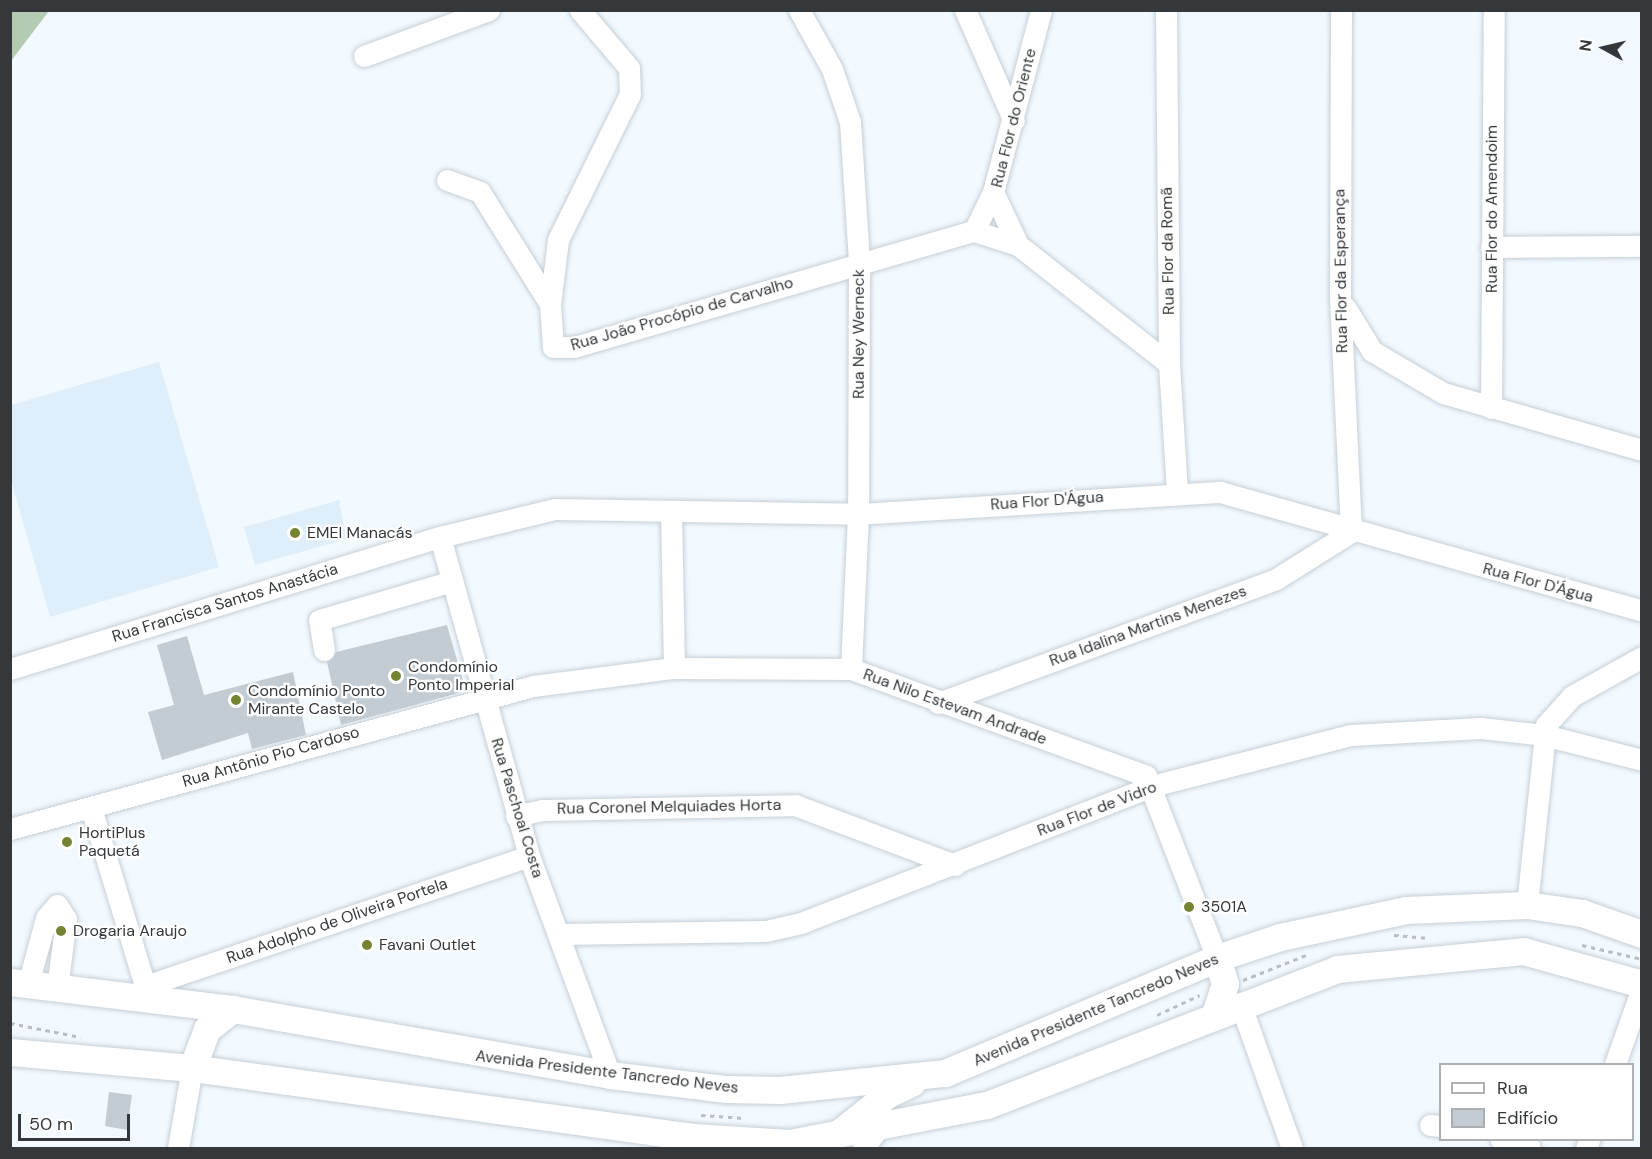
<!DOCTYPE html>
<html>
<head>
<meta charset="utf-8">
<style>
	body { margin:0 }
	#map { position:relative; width:1652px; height:1159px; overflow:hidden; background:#f2f9ff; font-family:"DM Sans",sans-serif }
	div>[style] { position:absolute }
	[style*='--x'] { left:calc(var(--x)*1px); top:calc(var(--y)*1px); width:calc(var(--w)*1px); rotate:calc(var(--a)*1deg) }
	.built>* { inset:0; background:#deeefb }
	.green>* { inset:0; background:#b4cbb3 }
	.building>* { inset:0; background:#c3ccd3 }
	.path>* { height:3px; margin-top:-1.5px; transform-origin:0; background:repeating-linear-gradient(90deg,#b8bec3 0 4.5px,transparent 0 9px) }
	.roads { filter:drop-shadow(0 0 2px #c6cfd6) drop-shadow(0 0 2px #c6cfd6) }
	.minor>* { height:21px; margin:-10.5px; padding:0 10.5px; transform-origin:10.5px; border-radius:10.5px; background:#fff }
	.major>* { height:27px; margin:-13.5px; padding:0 13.5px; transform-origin:13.5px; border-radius:13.5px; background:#fff }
	.dots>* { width:16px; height:16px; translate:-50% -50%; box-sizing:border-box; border:3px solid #fff; border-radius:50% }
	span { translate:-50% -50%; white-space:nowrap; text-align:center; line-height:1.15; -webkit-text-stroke:4.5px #fff; paint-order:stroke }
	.street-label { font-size:16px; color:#34383b }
	.poi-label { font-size:16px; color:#34383b }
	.left { translate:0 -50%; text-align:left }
	.frame { position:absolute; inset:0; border:12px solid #34383b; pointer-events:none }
	.legend { position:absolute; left:1439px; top:1063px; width:195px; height:78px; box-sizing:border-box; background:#fff; border:2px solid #aeafb1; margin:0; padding:8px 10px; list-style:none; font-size:18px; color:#34383b }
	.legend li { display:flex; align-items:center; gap:12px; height:30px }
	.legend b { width:30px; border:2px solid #aeafb1 }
	.north { position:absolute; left:1574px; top:18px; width:60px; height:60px; -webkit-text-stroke:4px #fff; paint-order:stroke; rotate:278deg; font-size:16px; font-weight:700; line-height:24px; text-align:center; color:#34383b }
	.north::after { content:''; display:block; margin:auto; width:21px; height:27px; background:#34383b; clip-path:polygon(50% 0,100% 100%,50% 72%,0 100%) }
	.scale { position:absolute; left:18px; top:1114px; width:112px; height:27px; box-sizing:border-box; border:3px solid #34383b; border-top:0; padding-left:8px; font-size:18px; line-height:21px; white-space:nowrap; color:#34383b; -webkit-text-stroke:4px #fff; paint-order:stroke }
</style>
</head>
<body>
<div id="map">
	<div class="built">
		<div style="clip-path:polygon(159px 362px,219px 567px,50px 617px,11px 480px,11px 405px)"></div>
		<div style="clip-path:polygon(339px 500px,346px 539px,255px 565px,244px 527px)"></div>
	</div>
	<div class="green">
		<div style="clip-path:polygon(11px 10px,49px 11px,11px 61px,10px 11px)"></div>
	</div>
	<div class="building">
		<div style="clip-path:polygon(447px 625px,466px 691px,341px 725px,327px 662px,336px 652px)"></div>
		<div style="clip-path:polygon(187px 636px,204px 695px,293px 672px,306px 735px,252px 749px,248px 733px,162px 760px,148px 712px,174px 705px,157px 645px)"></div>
		<div style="clip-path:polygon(109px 1092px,132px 1095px,127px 1130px,105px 1126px)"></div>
	</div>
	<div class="path">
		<div style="--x:1394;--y:935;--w:32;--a:5"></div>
		<div style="--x:1582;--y:945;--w:62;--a:13.1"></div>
		<div style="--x:1243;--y:980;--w:71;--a:-21.5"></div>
		<div style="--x:1157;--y:1015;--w:47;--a:-24.9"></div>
		<div style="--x:10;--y:1023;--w:72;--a:11.2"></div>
		<div style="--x:701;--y:1115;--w:44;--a:3.9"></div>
	</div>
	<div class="roads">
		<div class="minor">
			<div style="--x:580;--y:10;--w:76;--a:49.8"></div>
			<div style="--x:629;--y:68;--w:26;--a:88"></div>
			<div style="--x:630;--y:94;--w:163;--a:116.3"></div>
			<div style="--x:558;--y:240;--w:64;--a:97.1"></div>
			<div style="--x:550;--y:304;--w:43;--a:86"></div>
			<div style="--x:553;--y:347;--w:21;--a:0"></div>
			<div style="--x:574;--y:347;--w:416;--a:-16.2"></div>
			<div style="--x:974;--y:231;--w:46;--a:17.7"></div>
			<div style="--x:799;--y:10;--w:68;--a:60.8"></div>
			<div style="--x:832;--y:69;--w:56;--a:71.2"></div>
			<div style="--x:850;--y:122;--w:140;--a:86.3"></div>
			<div style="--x:859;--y:262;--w:252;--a:90.2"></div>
			<div style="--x:858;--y:514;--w:155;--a:92.6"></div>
			<div style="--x:965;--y:10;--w:121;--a:66.2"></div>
			<div style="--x:1166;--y:10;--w:354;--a:89.5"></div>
			<div style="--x:1169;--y:364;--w:128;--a:86.4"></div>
			<div style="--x:364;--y:56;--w:133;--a:-20.2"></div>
			<div style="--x:447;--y:180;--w:35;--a:20"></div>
			<div style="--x:480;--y:192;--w:132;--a:58"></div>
			<div style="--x:993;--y:192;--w:59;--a:64.7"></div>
			<div style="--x:1018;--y:245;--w:192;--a:38.2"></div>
			<div style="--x:974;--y:231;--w:43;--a:-64"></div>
			<div style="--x:993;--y:192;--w:188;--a:-75.2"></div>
			<div style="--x:1491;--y:247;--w:151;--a:-0.4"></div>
			<div style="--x:1345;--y:307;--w:52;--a:58.5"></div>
			<div style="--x:1372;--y:351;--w:82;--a:30.6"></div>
			<div style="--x:1443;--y:393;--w:207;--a:16"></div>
			<div style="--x:1491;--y:408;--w:398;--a:-89.6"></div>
			<div style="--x:671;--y:511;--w:157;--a:88.9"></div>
			<div style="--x:440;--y:537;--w:331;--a:74.4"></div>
			<div style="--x:529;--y:856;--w:233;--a:69.7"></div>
			<div style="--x:324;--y:650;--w:30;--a:-99"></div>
			<div style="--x:319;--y:620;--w:139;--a:-16.3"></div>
			<div style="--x:10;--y:669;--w:450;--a:-17.1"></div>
			<div style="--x:440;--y:537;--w:118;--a:-13.7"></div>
			<div style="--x:555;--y:509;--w:303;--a:0.9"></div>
			<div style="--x:858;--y:514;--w:363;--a:-3.5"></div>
			<div style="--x:1220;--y:492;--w:438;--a:15.7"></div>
			<div style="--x:938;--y:703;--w:360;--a:-20.1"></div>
			<div style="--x:1276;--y:579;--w:89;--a:-32.1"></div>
			<div style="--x:1351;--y:532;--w:237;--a:-92.7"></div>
			<div style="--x:1340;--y:295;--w:285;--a:-89.8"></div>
			<div style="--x:91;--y:808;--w:186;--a:73.1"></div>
			<div style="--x:145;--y:986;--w:11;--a:100"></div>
			<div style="--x:516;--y:816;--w:28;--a:-13"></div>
			<div style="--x:543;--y:810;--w:252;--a:-1.1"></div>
			<div style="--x:795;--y:805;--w:171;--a:20.6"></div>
			<div style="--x:10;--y:829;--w:542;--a:-15.29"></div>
			<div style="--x:533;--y:686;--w:142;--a:-7.3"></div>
			<div style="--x:674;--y:668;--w:177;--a:0.3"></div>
			<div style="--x:851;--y:669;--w:314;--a:19.9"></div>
			<div style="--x:1146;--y:776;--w:195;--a:68.7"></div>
			<div style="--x:1527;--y:905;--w:181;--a:-84"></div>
			<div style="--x:1546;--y:725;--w:39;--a:-48"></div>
			<div style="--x:1572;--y:696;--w:80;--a:-29.1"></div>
			<div style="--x:559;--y:934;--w:207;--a:-0.8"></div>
			<div style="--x:766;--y:931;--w:36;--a:-13"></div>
			<div style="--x:801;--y:923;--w:377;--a:-21.3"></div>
			<div style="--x:1152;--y:786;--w:205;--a:-14.4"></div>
			<div style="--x:1351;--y:735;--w:130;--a:-3.1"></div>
			<div style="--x:1481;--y:728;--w:63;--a:6.3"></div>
			<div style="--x:1544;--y:735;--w:101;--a:14.3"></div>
			<div style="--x:28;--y:984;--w:68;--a:-74.7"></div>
			<div style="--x:46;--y:918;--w:17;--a:-50"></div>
			<div style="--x:57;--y:905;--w:17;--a:57"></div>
			<div style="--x:66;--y:919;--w:70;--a:97.4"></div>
			<div style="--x:145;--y:986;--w:405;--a:-18.7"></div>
			<div style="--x:1240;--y:1003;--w:154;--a:70.3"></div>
			<div style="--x:1615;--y:1064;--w:81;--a:-70.4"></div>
			<div style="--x:1430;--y:1125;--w:10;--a:6"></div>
			<div style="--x:1501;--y:1140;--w:30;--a:15"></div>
			<div style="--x:178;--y:1148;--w:81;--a:-80.1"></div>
			<div style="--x:863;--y:1148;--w:24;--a:-52"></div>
			<div style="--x:1586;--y:1148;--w:9;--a:-69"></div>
		</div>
		<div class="major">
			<div style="--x:10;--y:982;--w:225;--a:6.9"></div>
			<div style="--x:233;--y:1009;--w:383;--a:9.9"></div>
			<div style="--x:610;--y:1075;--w:117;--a:6.9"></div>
			<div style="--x:726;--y:1089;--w:54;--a:1.1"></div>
			<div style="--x:780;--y:1090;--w:166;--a:-5.9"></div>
			<div style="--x:945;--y:1073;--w:295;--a:-22.9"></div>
			<div style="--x:1217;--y:958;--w:66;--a:-18.4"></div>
			<div style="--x:1280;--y:937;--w:129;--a:-12.1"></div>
			<div style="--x:1406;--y:910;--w:121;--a:-2.4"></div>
			<div style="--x:1527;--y:905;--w:56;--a:8.3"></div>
			<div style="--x:1582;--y:913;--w:64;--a:19.3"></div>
			<div style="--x:1215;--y:1014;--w:32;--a:-72"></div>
			<div style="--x:1225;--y:984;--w:27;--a:-107"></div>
			<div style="--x:10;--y:1052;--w:183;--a:5"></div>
			<div style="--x:192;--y:1068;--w:507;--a:7.83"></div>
			<div style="--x:694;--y:1137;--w:95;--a:3.6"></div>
			<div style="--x:789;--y:1143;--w:202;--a:-10.9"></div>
			<div style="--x:987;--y:1105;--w:375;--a:-21.2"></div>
			<div style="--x:1337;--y:969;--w:187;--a:-5.5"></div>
			<div style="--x:1523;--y:951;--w:123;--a:15.5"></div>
			<div style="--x:192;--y:1068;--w:42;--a:-69"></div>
			<div style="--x:207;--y:1029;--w:33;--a:-38"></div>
			<div style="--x:835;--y:1136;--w:68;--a:-38.4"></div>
			<div style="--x:888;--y:1094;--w:26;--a:-25"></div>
		</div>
	</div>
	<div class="dots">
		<div style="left:295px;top:533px;background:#748433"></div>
		<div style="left:396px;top:676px;background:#748433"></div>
		<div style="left:236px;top:700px;background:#748433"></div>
		<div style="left:67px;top:842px;background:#748433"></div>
		<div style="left:1189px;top:907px;background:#748433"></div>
		<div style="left:61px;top:931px;background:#748433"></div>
		<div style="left:367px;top:945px;background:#748433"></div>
	</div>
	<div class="street-label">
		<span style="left:1014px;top:118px;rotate:-76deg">Rua Flor do Oriente</span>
		<span style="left:1492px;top:209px;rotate:-90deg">Rua Flor do Amendoim</span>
		<span style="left:1168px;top:251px;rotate:-91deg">Rua Flor da Romã</span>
		<span style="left:1341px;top:271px;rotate:-91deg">Rua Flor da Esperança</span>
		<span style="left:682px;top:314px;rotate:-16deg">Rua João Procópio de Carvalho</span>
		<span style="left:859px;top:334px;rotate:-90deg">Rua Ney Werneck</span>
		<span style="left:1047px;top:501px;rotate:-4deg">Rua Flor D'Água</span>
		<span style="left:1538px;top:583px;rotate:15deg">Rua Flor D'Água</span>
		<span style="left:225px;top:603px;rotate:-17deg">Rua Francisca Santos Anastácia</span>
		<span style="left:1148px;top:626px;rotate:-20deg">Rua Idalina Martins Menezes</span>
		<span style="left:955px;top:707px;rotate:20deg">Rua Nilo Estevam Andrade</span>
		<span style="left:271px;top:757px;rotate:-16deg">Rua Antônio Pio Cardoso</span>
		<span style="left:669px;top:807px;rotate:-1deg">Rua Coronel Melquiades Horta</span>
		<span style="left:517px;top:808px;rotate:73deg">Rua Paschoal Costa</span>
		<span style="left:1097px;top:809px;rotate:-21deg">Rua Flor de Vidro</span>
		<span style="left:337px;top:921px;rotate:-19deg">Rua Adolpho de Oliveira Portela</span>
		<span style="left:1096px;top:1010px;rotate:-23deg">Avenida Presidente Tancredo Neves</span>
		<span style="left:607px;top:1072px;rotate:7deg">Avenida Presidente Tancredo Neves</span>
	</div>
	<div class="poi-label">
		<span class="left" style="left:307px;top:533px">EMEI Manacás</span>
		<span class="left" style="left:408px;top:676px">Condomínio<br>Ponto Imperial</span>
		<span class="left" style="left:248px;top:700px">Condomínio Ponto<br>Mirante Castelo</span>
		<span class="left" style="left:79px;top:842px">HortiPlus<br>Paquetá</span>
		<span class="left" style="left:1201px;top:907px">3501A</span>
		<span class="left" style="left:73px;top:931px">Drogaria Araujo</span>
		<span class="left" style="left:379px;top:945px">Favani Outlet</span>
	</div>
	<div class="frame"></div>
	<ul class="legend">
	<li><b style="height:8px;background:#fff"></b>Rua</li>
	<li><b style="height:16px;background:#c3ccd3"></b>Edifício</li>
	</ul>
	<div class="north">N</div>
	<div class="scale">50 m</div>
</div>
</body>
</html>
